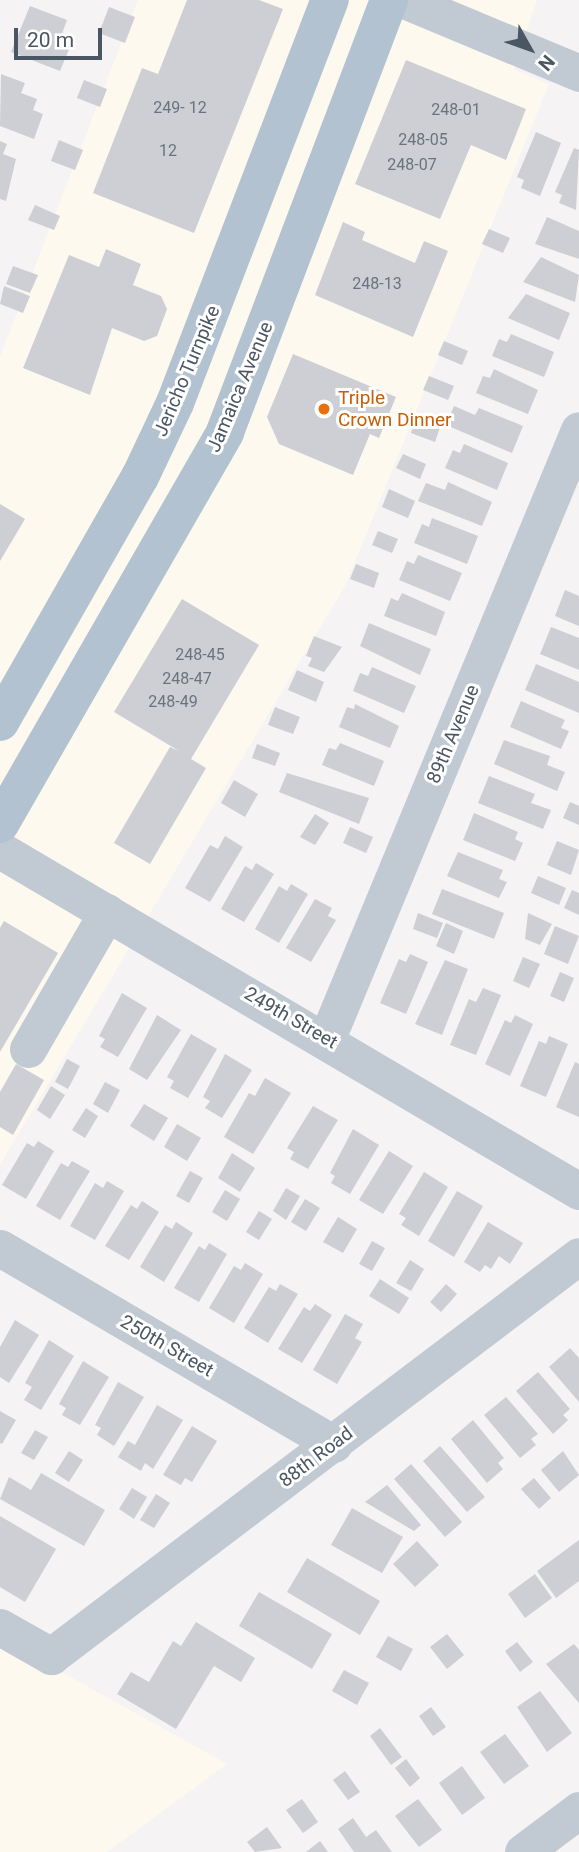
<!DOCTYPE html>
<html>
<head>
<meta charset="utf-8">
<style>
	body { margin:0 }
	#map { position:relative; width:579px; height:1852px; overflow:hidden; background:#f5f3f3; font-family:Roboto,sans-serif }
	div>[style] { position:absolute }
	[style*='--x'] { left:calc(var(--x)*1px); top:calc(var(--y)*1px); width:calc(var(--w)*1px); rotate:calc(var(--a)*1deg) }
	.commercial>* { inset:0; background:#fdf9ef }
	.building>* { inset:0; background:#cdcfd5 }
	.minor>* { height:37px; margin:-18.5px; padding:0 18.5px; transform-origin:18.5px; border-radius:18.5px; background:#c1cad2 }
	.major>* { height:38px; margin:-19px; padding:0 19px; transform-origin:19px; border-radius:19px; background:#b3c2d1 }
	.dots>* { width:19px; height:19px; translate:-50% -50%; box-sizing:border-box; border:4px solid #fff; border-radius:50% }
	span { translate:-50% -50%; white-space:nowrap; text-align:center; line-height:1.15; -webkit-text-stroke:6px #fff; paint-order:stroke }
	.number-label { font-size:16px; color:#6b747e }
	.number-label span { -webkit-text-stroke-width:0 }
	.street-label { font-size:19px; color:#4a5661 }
	.food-label { font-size:19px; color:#c56008 }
	.left { translate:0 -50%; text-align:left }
	.north { position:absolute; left:495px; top:14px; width:70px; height:70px; -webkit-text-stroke:5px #fff; paint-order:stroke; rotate:130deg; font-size:19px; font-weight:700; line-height:28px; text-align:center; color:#4a5661 }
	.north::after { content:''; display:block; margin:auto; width:24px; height:32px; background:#4a5661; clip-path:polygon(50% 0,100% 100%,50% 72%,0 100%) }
	.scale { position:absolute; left:14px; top:28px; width:88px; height:32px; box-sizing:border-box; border:4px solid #4a5661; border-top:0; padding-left:9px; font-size:21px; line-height:24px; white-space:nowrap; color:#4a5661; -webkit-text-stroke:5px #fff; paint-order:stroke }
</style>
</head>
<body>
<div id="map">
	<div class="commercial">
		<div style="clip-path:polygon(138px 0,537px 0,514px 70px,549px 84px,346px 584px,0 1165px,0 357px)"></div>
		<div style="clip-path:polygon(0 1638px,227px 1764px,107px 1852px,0 1852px)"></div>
	</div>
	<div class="building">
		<div style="clip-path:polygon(187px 0,259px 0,283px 9px,194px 233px,93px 193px,142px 68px,158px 74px)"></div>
		<div style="clip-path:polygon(30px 6px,67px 20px,59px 42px,70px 47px,60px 71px,11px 52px)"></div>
		<div style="clip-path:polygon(109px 7px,135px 17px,125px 43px,99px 33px)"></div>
		<div style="clip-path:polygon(406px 60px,526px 109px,506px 160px,471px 145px,440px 219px,355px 184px)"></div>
		<div style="clip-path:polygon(1px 74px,25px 83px,21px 93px,37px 99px,33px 110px,43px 114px,34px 139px,0 126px)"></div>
		<div style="clip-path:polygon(84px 80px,107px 89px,100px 107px,77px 98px)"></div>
		<div style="clip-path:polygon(536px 132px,561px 143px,540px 196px,521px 188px,524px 180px,517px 177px)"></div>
		<div style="clip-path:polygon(59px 140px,83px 150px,75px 170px,51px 161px)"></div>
		<div style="clip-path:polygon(0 141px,7px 144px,3px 154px,16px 159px,6px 201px,0 199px)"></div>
		<div style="clip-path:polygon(574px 148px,579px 150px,576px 210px,559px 203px,562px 195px,555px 192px)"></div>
		<div style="clip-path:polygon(35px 205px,60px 216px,54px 230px,28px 220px)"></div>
		<div style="clip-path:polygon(547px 217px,579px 231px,579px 259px,535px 244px)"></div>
		<div style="clip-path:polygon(343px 222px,365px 232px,362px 240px,415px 263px,424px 241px,448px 251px,413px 337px,315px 295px)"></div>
		<div style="clip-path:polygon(489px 229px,510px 238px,503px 253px,482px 244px)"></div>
		<div style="clip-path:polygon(106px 249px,141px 264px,133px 285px,161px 296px,167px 309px,157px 336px,144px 341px,112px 328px,90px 395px,23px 368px,69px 255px,99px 267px)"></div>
		<div style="clip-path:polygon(541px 257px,579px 275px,575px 302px,523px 282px)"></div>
		<div style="clip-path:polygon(13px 266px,38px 275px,30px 293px,6px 284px)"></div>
		<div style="clip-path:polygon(4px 286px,30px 296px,23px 313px,0 304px)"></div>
		<div style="clip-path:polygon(526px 294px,570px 313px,559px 340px,508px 318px)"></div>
		<div style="clip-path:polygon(511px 334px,554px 352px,544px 377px,492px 356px,499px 339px,507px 342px)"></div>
		<div style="clip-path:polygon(444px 341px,468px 351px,462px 365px,438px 355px)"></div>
		<div style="clip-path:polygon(293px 354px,396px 397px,379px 438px,370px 434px,353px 475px,279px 444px,267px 417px)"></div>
		<div style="clip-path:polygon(494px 369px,538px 390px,528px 414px,476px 393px,483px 376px,490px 378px)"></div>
		<div style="clip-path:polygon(429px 376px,454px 386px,448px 400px,423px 390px)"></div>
		<div style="clip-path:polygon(454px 406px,475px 415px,479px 408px,523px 426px,512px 453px,446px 425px)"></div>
		<div style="clip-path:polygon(416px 418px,440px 427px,435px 442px,411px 433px)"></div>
		<div style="clip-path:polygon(464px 444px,508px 463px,497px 490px,445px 468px,453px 450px,460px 453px)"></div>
		<div style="clip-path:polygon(403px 454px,426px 464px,420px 479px,396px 468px)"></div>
		<div style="clip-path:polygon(448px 482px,492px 502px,482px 526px,418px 501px,426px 483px,445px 490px)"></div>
		<div style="clip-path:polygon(389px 489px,415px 501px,408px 518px,382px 507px)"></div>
		<div style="clip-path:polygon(0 504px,25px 519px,0 561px)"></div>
		<div style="clip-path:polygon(432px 518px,478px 536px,467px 564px,414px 543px,422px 524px,429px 527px)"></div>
		<div style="clip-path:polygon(378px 531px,398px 539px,392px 553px,372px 545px)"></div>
		<div style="clip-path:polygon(418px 555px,462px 573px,450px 601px,399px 580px,407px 561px,414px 564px)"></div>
		<div style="clip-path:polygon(356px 564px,379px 573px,374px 588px,350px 579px)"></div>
		<div style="clip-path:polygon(565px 590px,579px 596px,579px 626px,555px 616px)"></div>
		<div style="clip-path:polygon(402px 593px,445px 612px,436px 636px,384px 616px,391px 598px,398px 601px)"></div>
		<div style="clip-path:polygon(182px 599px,259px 645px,191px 759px,206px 768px,150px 864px,114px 843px,170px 747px,179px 751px,114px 712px)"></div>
		<div style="clip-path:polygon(369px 623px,431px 649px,420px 675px,360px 646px)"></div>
		<div style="clip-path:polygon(551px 627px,579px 638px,579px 670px,540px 654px)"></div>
		<div style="clip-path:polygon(314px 636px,342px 647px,324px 672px,308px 666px,312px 658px,306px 656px)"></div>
		<div style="clip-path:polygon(536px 664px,579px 682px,579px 713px,525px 690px)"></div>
		<div style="clip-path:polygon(372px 667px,416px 686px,404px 713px,353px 691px,360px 673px,368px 676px)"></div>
		<div style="clip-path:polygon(297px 670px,324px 682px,316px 702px,288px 690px)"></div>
		<div style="clip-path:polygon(521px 701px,565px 720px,561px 728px,569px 731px,561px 749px,510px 727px)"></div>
		<div style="clip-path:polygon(355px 704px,399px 726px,390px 748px,339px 727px,347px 707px,354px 709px)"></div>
		<div style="clip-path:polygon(275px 707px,300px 717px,293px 734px,268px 725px)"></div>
		<div style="clip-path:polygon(504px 740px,550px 756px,547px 765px,565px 772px,557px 791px,494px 764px)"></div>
		<div style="clip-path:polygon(340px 743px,384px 761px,374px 786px,322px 765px,329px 748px,336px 750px)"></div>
		<div style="clip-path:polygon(257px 744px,280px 753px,275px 766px,252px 758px)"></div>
		<div style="clip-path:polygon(287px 773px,369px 798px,359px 824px,279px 792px)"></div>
		<div style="clip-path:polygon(489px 776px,535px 794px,531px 803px,551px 810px,543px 829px,478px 803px)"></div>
		<div style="clip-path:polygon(234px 780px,258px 794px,245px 817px,221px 803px)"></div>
		<div style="clip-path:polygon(570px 802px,579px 806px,579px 825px,563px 818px)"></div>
		<div style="clip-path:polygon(474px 813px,518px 832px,515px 839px,523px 843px,515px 861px,463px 840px)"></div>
		<div style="clip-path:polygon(315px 814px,329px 823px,315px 845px,300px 837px)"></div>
		<div style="clip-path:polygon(350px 827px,373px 837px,366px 853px,343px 843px)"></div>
		<div style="clip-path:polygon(225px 836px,243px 847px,210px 902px,185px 888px,210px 845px,218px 849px)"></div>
		<div style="clip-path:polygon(557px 841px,579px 850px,571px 875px,547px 865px)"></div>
		<div style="clip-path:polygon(458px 852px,503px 870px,499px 879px,507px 882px,499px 898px,447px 876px)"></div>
		<div style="clip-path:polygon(256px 863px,274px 874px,244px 922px,221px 909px,245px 866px,252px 870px)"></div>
		<div style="clip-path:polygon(538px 876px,566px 888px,559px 905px,531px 893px)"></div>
		<div style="clip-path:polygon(291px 884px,308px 894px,279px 943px,255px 929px,279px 886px,287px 891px)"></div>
		<div style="clip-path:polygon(442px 889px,504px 913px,494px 939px,432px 914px)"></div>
		<div style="clip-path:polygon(572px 890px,579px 893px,579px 915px,564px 908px)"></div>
		<div style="clip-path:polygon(315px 899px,332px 908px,328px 916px,336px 920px,311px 962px,286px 948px)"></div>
		<div style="clip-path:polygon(418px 913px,443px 923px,437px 938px,413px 929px)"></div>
		<div style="clip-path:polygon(528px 913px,552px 924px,540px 945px,525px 939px)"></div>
		<div style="clip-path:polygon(4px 921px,58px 953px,0 1052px,0 928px)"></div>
		<div style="clip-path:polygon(446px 923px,463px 931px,454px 954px,436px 946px)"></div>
		<div style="clip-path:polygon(555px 926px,579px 936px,568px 964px,544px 954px)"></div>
		<div style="clip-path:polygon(410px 954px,428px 962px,406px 1014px,380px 1003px,399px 959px,406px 962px)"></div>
		<div style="clip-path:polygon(523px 957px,540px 964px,529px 988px,513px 981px)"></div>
		<div style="clip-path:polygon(445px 960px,468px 969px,442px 1035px,415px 1024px)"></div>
		<div style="clip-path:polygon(560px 972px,574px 978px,564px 1002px,550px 996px)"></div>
		<div style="clip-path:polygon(483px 988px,501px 995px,476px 1055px,450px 1045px,469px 999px,476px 1002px)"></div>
		<div style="clip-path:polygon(122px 993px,147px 1008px,118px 1057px,100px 1047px,105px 1039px,99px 1036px)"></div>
		<div style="clip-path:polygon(157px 1015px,181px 1030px,147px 1080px,129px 1069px)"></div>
		<div style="clip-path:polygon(515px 1015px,533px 1024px,510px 1076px,485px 1064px,505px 1020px,511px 1023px)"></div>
		<div style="clip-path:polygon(191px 1034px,217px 1049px,188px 1098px,170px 1088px,174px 1081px,167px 1077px)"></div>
		<div style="clip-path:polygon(549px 1036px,568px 1044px,546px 1097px,520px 1086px,539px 1041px,546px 1044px)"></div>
		<div style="clip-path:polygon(225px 1054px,252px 1070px,222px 1118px,205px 1108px,210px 1101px,203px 1097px)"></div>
		<div style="clip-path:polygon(67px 1059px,80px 1066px,68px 1089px,55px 1082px)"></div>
		<div style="clip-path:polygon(575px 1062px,579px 1064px,579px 1117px,556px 1107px)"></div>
		<div style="clip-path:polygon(16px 1064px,44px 1080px,13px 1135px,0 1127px,0 1092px)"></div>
		<div style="clip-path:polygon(265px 1078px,291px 1093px,253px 1154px,224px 1137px,249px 1093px,255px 1096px)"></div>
		<div style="clip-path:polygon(105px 1082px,120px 1090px,108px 1113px,93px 1104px)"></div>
		<div style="clip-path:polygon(51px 1086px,65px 1095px,50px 1119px,37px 1110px)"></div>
		<div style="clip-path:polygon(144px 1104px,168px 1118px,154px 1141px,130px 1126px)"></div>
		<div style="clip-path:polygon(313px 1106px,338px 1120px,308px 1169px,290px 1159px,294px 1152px,287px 1148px)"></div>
		<div style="clip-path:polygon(86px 1108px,98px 1116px,85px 1138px,72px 1130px)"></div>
		<div style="clip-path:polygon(177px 1124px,201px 1138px,187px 1161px,164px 1147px)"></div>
		<div style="clip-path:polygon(353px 1129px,379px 1145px,350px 1194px,331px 1183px,335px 1176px,330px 1173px)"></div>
		<div style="clip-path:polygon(38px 1141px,54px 1151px,26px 1199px,2px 1185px,27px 1143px,34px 1147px)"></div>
		<div style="clip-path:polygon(389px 1151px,413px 1166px,383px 1214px,359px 1200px)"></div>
		<div style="clip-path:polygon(232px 1153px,255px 1168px,240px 1192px,218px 1178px)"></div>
		<div style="clip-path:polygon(72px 1161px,90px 1171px,60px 1220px,36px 1206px,61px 1163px,68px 1167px)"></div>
		<div style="clip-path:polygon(190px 1171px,203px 1178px,189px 1203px,176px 1196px)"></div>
		<div style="clip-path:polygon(424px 1172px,448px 1187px,419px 1236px,401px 1225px,406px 1218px,399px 1214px)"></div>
		<div style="clip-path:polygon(107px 1181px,124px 1191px,95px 1240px,70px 1226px,95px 1183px,103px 1188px)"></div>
		<div style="clip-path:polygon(286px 1188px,300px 1196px,286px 1220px,273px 1211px)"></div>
		<div style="clip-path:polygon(225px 1190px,240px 1199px,227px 1221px,212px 1212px)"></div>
		<div style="clip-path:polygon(457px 1191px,483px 1206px,454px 1257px,428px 1241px)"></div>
		<div style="clip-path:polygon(305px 1199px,320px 1208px,306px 1231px,291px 1222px)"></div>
		<div style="clip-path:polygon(142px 1201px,159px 1212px,129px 1260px,105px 1246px,131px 1205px,137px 1209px)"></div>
		<div style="clip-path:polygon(259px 1211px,272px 1219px,259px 1240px,246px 1232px)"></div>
		<div style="clip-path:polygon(338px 1217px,357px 1229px,343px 1253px,323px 1242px)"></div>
		<div style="clip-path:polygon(176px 1222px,193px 1233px,164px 1282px,140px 1267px,165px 1225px,172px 1229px)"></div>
		<div style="clip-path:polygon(488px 1222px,523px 1243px,510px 1264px,499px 1256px,491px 1269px,485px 1265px,480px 1272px,464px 1262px)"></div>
		<div style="clip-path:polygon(372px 1241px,385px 1248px,372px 1271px,359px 1264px)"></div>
		<div style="clip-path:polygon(209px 1243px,227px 1254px,199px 1302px,174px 1288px,199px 1246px,205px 1250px)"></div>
		<div style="clip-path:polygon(410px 1260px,424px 1269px,411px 1291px,396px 1283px)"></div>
		<div style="clip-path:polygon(245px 1263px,263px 1274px,234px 1323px,209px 1308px,234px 1266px,241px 1270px)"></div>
		<div style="clip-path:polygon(380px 1279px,409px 1298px,399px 1314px,369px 1296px)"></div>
		<div style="clip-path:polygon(280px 1284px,298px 1294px,268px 1343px,244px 1328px,269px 1287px,276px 1291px)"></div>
		<div style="clip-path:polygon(446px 1284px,457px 1294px,441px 1312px,430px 1302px)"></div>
		<div style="clip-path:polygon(315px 1304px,332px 1315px,302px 1363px,278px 1349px,304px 1307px,310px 1311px)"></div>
		<div style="clip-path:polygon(345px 1314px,363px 1324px,355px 1338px,362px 1342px,337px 1384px,313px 1370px)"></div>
		<div style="clip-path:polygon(15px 1320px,39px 1335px,9px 1383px,0 1377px,0 1347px)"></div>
		<div style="clip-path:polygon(49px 1340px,74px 1356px,41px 1410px,24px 1400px,32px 1387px,25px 1383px)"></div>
		<div style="clip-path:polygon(570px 1348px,579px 1358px,579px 1402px,549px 1367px)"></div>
		<div style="clip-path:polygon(83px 1361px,109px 1377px,80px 1425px,62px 1415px,66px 1408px,59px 1404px)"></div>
		<div style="clip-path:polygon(538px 1372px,570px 1409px,563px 1415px,568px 1420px,553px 1434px,516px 1391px)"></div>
		<div style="clip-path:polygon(118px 1382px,144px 1397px,114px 1446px,97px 1435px,101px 1428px,95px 1425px)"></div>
		<div style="clip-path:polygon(506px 1397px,538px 1434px,531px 1439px,536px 1445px,520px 1458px,484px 1415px)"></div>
		<div style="clip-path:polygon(157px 1405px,183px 1420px,153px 1469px,145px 1463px,141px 1471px,118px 1457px,128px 1441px,135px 1445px)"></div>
		<div style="clip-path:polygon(0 1411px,16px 1420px,2px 1444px,0 1443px)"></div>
		<div style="clip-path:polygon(473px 1420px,504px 1458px,498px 1463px,503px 1469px,487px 1483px,451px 1439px)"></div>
		<div style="clip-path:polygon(192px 1426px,217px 1441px,192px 1482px,185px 1478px,181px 1485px,163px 1475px)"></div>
		<div style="clip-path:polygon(35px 1430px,48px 1437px,34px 1460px,21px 1453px)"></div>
		<div style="clip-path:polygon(440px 1446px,485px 1497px,467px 1512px,423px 1461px)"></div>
		<div style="clip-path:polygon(69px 1451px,83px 1460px,69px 1482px,55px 1473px)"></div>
		<div style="clip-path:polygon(563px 1451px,579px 1475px,559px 1492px,541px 1470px)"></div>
		<div style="clip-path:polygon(411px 1464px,462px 1522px,445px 1537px,394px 1479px)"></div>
		<div style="clip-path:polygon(41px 1473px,105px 1510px,84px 1546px,0 1499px,9px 1477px,31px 1490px)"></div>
		<div style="clip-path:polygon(534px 1478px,551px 1498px,539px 1509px,521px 1489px)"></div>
		<div style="clip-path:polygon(387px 1485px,421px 1525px,414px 1531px,365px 1502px)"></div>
		<div style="clip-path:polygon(132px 1488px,147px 1497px,134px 1519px,119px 1509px)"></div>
		<div style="clip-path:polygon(156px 1494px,170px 1503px,154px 1528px,140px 1520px)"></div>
		<div style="clip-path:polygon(352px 1508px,403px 1537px,382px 1573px,331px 1545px)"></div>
		<div style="clip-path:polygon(0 1516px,56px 1549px,25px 1602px,0 1587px)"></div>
		<div style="clip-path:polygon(579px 1540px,579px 1581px,556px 1598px,537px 1571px)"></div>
		<div style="clip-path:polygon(417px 1541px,439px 1565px,415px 1587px,393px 1564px)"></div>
		<div style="clip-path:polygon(307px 1558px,380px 1601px,360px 1635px,287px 1592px)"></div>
		<div style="clip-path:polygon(535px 1574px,552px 1598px,525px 1618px,508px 1594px)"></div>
		<div style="clip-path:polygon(259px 1592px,332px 1634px,312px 1669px,239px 1626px)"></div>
		<div style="clip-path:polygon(196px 1622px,255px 1658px,241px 1682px,214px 1666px,176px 1729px,117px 1694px,131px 1672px,149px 1682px,173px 1641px,181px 1646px)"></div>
		<div style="clip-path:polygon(447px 1634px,464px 1655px,447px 1669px,430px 1647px)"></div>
		<div style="clip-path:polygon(388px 1636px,413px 1649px,401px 1671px,376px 1657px)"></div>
		<div style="clip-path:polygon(517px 1642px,533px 1662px,520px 1672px,505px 1651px)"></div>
		<div style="clip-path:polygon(574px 1644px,579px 1650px,579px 1703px,546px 1664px)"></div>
		<div style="clip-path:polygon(344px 1670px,369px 1683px,357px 1705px,332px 1691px)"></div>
		<div style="clip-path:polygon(540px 1691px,572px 1733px,547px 1752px,517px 1707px)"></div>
		<div style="clip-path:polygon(431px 1707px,446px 1727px,433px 1736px,419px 1716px)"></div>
		<div style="clip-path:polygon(380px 1728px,402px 1757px,391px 1765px,370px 1736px)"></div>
		<div style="clip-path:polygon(505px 1734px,529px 1766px,504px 1784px,480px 1752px)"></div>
		<div style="clip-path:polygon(406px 1759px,420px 1778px,410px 1787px,395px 1768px)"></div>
		<div style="clip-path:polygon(462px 1766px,485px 1798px,462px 1815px,439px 1783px)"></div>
		<div style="clip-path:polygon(345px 1771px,360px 1792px,348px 1800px,333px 1780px)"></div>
		<div style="clip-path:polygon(302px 1799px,318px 1822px,303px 1833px,286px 1810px)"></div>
		<div style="clip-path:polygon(418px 1799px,442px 1830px,419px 1847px,395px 1816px)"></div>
		<div style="clip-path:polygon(353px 1818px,366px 1837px,376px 1830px,392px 1852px,354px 1852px,338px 1829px)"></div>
		<div style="clip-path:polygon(267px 1827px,282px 1848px,255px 1852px,247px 1842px)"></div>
		<div style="clip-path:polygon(320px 1841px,328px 1852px,306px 1852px)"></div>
	</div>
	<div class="minor">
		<div style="--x:404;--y:0;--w:190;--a:22.6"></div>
		<div style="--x:0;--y:850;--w:672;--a:30.5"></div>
		<div style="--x:327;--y:1038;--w:658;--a:-67.49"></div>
		<div style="--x:28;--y:1049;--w:158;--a:-60"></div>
		<div style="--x:0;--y:1248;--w:387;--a:30.4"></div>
		<div style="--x:0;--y:1627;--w:59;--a:29.6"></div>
		<div style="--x:51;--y:1656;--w:662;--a:-37.15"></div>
		<div style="--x:523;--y:1852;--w:70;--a:-36.9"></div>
	</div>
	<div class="major">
		<div style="--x:0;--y:722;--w:282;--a:-60.3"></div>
		<div style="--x:140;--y:477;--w:82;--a:-64.7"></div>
		<div style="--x:175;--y:403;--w:432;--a:-69"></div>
		<div style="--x:0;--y:824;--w:452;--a:-60.1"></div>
		<div style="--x:225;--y:432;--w:462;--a:-69.2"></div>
	</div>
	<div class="dots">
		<div style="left:324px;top:409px;background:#e8710a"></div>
	</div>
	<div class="number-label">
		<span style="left:180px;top:108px">249- 12</span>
		<span style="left:456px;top:110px">248-01</span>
		<span style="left:423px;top:140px">248-05</span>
		<span style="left:168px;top:151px">12</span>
		<span style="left:412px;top:165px">248-07</span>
		<span style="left:377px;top:284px">248-13</span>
		<span style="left:200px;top:655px">248-45</span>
		<span style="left:187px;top:679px">248-47</span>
		<span style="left:173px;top:702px">248-49</span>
	</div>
	<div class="street-label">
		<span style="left:187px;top:371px;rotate:-67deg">Jericho Turnpike</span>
		<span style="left:240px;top:387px;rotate:-67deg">Jamaica Avenue</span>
		<span style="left:453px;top:734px;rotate:-67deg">89th Avenue</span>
		<span style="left:291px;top:1018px;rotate:30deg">249th Street</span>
		<span style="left:167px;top:1346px;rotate:30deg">250th Street</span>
		<span style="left:316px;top:1457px;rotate:-37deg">88th Road</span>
	</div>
	<div class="food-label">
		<span class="left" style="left:338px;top:409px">Triple<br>Crown Dinner</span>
	</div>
	<div class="north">N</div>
	<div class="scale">20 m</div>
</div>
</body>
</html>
